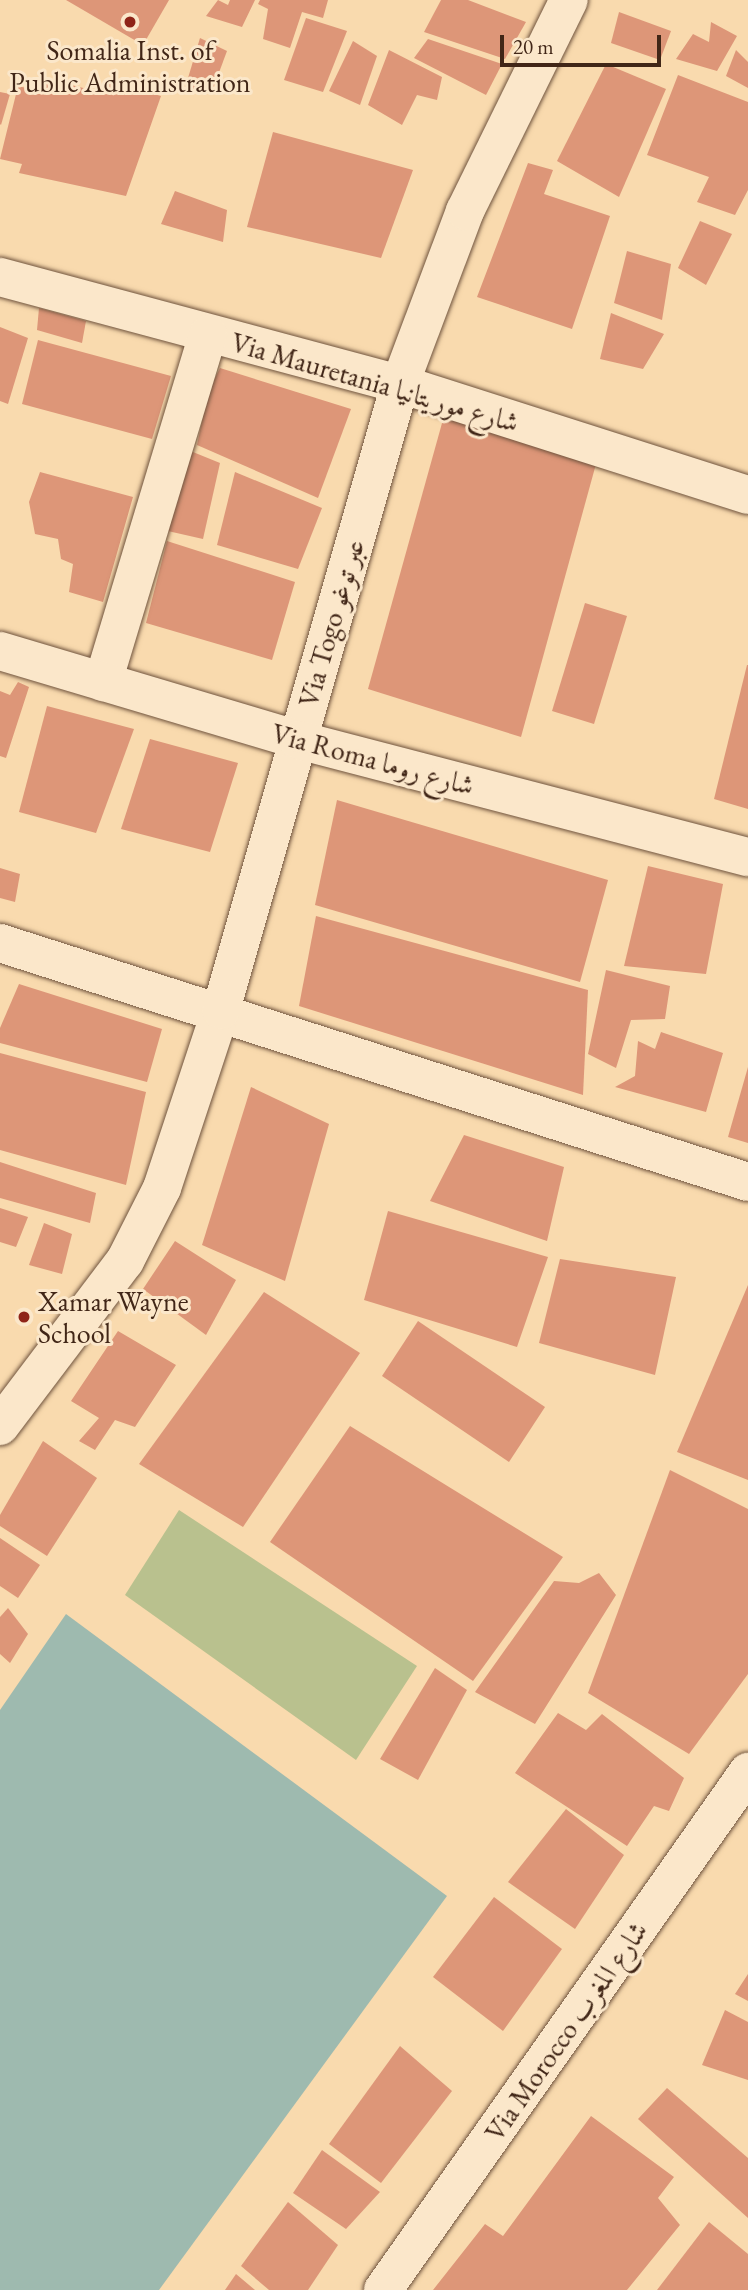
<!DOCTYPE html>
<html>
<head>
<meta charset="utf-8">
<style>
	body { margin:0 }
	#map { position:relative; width:748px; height:2290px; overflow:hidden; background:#f9daae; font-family:"EB Garamond",Amiri,serif }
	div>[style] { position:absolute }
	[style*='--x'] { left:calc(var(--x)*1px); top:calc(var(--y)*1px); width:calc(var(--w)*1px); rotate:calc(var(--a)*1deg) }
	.green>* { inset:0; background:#b9c18e }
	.water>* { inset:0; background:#9ebaaf }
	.building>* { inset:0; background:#dd9678 }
	.roads { filter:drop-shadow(0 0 2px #6f533d) drop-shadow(0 0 2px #6f533d) }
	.minor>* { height:38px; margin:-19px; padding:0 19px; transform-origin:19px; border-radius:19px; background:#fbe7ca }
	.tertiary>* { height:38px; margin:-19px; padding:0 19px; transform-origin:19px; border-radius:19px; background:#fbe7ca }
	.dots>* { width:19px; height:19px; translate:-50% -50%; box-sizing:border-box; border:4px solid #fbe7ca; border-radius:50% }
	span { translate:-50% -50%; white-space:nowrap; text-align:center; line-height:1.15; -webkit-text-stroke:6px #fbe7ca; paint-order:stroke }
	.poi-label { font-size:28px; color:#412617 }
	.left { translate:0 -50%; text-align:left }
	.street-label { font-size:28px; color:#412617 }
	.scale { position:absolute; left:500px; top:35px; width:161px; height:32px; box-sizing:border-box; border:4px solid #412617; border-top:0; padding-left:9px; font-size:21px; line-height:24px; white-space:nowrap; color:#412617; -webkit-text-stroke:5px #fbe7ca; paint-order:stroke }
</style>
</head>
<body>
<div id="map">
	<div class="green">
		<div style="clip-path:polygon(179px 1510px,417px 1666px,356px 1760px,125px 1595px)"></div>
	</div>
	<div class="water">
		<div style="clip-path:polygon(66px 1614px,447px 1896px,159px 2290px,0 2290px,0 1710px)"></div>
	</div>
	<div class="building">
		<div style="clip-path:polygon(66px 0,169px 0,143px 45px)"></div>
		<div style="clip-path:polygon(218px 0,228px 5px,230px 0,255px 0,242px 27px,206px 16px)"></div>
		<div style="clip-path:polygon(260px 0,328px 0,323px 18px,302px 12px,290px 48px,263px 39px,268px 9px,258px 4px)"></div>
		<div style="clip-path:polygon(441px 0,468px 0,526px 22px,505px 59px,424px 32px)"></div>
		<div style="clip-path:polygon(619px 12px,671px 31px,660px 60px,611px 43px)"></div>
		<div style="clip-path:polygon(306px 18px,347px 31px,323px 92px,284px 80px)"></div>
		<div style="clip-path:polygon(711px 22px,737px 36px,717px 71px,676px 59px,693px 34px,709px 42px)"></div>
		<div style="clip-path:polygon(200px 38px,227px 51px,211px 94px,185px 88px)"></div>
		<div style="clip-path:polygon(428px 39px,502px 64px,486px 95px,414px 58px)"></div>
		<div style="clip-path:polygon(353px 41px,377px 56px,360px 105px,329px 91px)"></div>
		<div style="clip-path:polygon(389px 50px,442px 77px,437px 100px,417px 95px,402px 125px,368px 105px)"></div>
		<div style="clip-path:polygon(736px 50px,748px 62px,748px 88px,726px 76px)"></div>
		<div style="clip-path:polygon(606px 64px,666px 89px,619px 197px,557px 161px)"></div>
		<div style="clip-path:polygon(678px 75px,748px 102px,748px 190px,735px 215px,697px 202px,709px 177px,647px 155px)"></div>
		<div style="clip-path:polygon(46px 79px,100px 92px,104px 80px,161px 96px,126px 196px,19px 173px,22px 164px,0 159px,18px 86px,43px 92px)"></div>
		<div style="clip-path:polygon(0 92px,10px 94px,1px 125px,0 124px)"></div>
		<div style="clip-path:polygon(273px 132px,413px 170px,381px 258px,247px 227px)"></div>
		<div style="clip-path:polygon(528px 163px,553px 170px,544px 194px,610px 216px,572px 329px,477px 297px)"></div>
		<div style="clip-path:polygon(175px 191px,227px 210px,223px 242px,161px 224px)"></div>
		<div style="clip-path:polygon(700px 221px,732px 234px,706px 285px,678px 268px)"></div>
		<div style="clip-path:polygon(627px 251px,671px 264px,662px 320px,614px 303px)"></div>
		<div style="clip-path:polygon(39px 308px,86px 321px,82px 343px,37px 330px)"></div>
		<div style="clip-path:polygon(611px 313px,664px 334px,643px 369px,600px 359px)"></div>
		<div style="clip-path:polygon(0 327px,28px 338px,8px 404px,0 401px)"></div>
		<div style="clip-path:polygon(38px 340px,171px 376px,152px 439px,22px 404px)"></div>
		<div style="clip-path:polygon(220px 368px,351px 409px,318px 498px,197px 445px,208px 392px)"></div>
		<div style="clip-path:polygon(444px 416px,599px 453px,521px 737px,368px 689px)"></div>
		<div style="clip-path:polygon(188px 450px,220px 463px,203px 539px,159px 529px)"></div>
		<div style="clip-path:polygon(40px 472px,133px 497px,103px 602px,69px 592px,73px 564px,61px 559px,58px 539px,35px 534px,29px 502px)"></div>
		<div style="clip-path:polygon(235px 472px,322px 508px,298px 569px,217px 545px)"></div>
		<div style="clip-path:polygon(167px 541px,295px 582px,272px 660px,146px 623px)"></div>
		<div style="clip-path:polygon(585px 603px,627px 616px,594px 724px,552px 711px)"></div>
		<div style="clip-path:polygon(747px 665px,748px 665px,748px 809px,714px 799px)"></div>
		<div style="clip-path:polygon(18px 682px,29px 687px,6px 758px,0 756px,0 691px,10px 695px)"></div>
		<div style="clip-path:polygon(47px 706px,134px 729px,96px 833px,19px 812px)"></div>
		<div style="clip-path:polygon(150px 739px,238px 763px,210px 852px,121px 829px)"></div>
		<div style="clip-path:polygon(337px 800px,608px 880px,580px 982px,315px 905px)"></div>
		<div style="clip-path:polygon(648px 866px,723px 884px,706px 974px,624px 966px)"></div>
		<div style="clip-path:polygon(0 868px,20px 874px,15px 902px,0 898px)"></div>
		<div style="clip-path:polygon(316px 916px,588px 990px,583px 1095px,299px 1006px)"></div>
		<div style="clip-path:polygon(606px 970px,670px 986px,665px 1019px,631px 1020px,616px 1068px,588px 1054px)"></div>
		<div style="clip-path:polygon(19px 984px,162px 1029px,147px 1082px,0 1043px,0 1028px)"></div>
		<div style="clip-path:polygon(661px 1032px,723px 1053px,706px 1112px,615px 1087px,635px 1076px,638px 1041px,655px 1049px)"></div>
		<div style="clip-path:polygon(0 1053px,146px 1092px,126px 1185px,0 1150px)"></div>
		<div style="clip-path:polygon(748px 1067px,748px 1143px,728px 1137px)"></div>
		<div style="clip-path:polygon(251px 1087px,329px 1124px,285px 1281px,202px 1245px)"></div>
		<div style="clip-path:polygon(464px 1135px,564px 1167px,547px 1241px,430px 1201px)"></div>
		<div style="clip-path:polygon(0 1162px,96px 1193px,90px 1223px,0 1198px)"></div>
		<div style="clip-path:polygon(0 1208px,28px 1217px,16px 1247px,0 1242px)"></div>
		<div style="clip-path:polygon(388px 1211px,548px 1257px,517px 1347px,364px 1300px)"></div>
		<div style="clip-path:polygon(44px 1223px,72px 1234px,62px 1274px,29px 1265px)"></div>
		<div style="clip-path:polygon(175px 1241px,236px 1280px,206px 1335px,143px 1289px)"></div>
		<div style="clip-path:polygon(560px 1259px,676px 1277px,655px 1375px,539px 1343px)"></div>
		<div style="clip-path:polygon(748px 1285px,748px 1480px,677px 1452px)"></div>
		<div style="clip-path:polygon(264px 1292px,360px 1353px,243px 1527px,139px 1464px)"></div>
		<div style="clip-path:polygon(418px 1321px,545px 1407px,509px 1462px,382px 1376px)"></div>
		<div style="clip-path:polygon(118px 1331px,176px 1365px,135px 1427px,115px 1420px,95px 1450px,79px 1441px,99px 1418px,71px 1401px)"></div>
		<div style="clip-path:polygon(350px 1426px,563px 1557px,473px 1681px,270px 1542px)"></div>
		<div style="clip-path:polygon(43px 1441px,97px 1478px,47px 1556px,0 1526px,0 1515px)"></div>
		<div style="clip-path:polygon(670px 1470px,748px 1509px,748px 1674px,689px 1754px,588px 1693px)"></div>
		<div style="clip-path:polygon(0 1538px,40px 1565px,18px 1598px,0 1586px)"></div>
		<div style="clip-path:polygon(599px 1573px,616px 1595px,535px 1724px,475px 1692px,554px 1581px,579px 1583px)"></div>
		<div style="clip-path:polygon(8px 1608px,28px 1634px,10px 1663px,0 1654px,0 1617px)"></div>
		<div style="clip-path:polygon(435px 1668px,467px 1690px,418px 1780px,380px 1759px)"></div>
		<div style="clip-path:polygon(558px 1713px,586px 1730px,602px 1714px,684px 1778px,669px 1811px,654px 1806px,627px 1846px,515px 1773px)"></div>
		<div style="clip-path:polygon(566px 1809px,624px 1855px,575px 1929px,508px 1882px)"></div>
		<div style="clip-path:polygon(494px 1897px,562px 1949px,503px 2031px,433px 1977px)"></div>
		<div style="clip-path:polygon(748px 1974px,748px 2001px,735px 1994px)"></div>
		<div style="clip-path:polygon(725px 2010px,748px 2022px,748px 2080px,702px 2065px)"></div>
		<div style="clip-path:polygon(400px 2046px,452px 2091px,381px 2183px,329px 2144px)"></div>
		<div style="clip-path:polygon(667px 2088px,748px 2158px,748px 2218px,638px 2119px)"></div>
		<div style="clip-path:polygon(591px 2116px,674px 2177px,658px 2198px,680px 2225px,627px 2290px,433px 2290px,485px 2224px,503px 2236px)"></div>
		<div style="clip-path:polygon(322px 2150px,380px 2192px,346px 2229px,293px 2193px)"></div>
		<div style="clip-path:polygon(288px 2202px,338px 2245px,308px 2290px,269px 2290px,241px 2266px)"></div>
		<div style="clip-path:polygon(709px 2222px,748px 2254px,748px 2290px,657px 2290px)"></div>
		<div style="clip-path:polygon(236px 2274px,255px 2290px,225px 2290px)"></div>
	</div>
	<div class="roads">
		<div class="minor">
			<div style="--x:0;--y:277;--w:414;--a:15"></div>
			<div style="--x:400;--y:384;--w:365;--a:17.7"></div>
			<div style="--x:103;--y:682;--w:363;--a:-73.2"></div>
			<div style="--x:0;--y:943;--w:785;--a:17.72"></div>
			<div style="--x:0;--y:1426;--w:207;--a:-52.9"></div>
			<div style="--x:125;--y:1261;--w:82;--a:-63.1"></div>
			<div style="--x:162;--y:1188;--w:188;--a:-71.7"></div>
			<div style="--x:221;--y:1010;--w:651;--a:-74.04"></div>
			<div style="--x:400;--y:384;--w:185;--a:-69.4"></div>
			<div style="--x:465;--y:211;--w:235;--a:-63.8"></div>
			<div style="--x:383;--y:2290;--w:634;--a:-54.83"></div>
		</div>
		<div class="tertiary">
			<div style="--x:0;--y:651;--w:311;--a:16.6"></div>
			<div style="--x:298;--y:740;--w:465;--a:14.6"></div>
		</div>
	</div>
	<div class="dots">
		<div style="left:130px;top:22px;background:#8f2418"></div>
		<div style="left:24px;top:1317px;background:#8f2418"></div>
	</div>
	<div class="poi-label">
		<span style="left:130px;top:66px">Somalia Inst. of<br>Public Administration</span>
		<span class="left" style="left:38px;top:1317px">Xamar Wayne<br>School</span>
	</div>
	<div class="street-label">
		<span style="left:375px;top:382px;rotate:16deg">Via Mauretania شارع موريتانيا</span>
		<span style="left:331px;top:623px;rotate:-74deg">Via Togo عبر توغو</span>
		<span style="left:373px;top:759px;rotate:15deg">Via Roma شارع روما</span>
		<span style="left:566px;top:2031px;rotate:-55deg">Via Morocco شارع المغرب</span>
	</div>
	<div class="scale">20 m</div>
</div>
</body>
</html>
